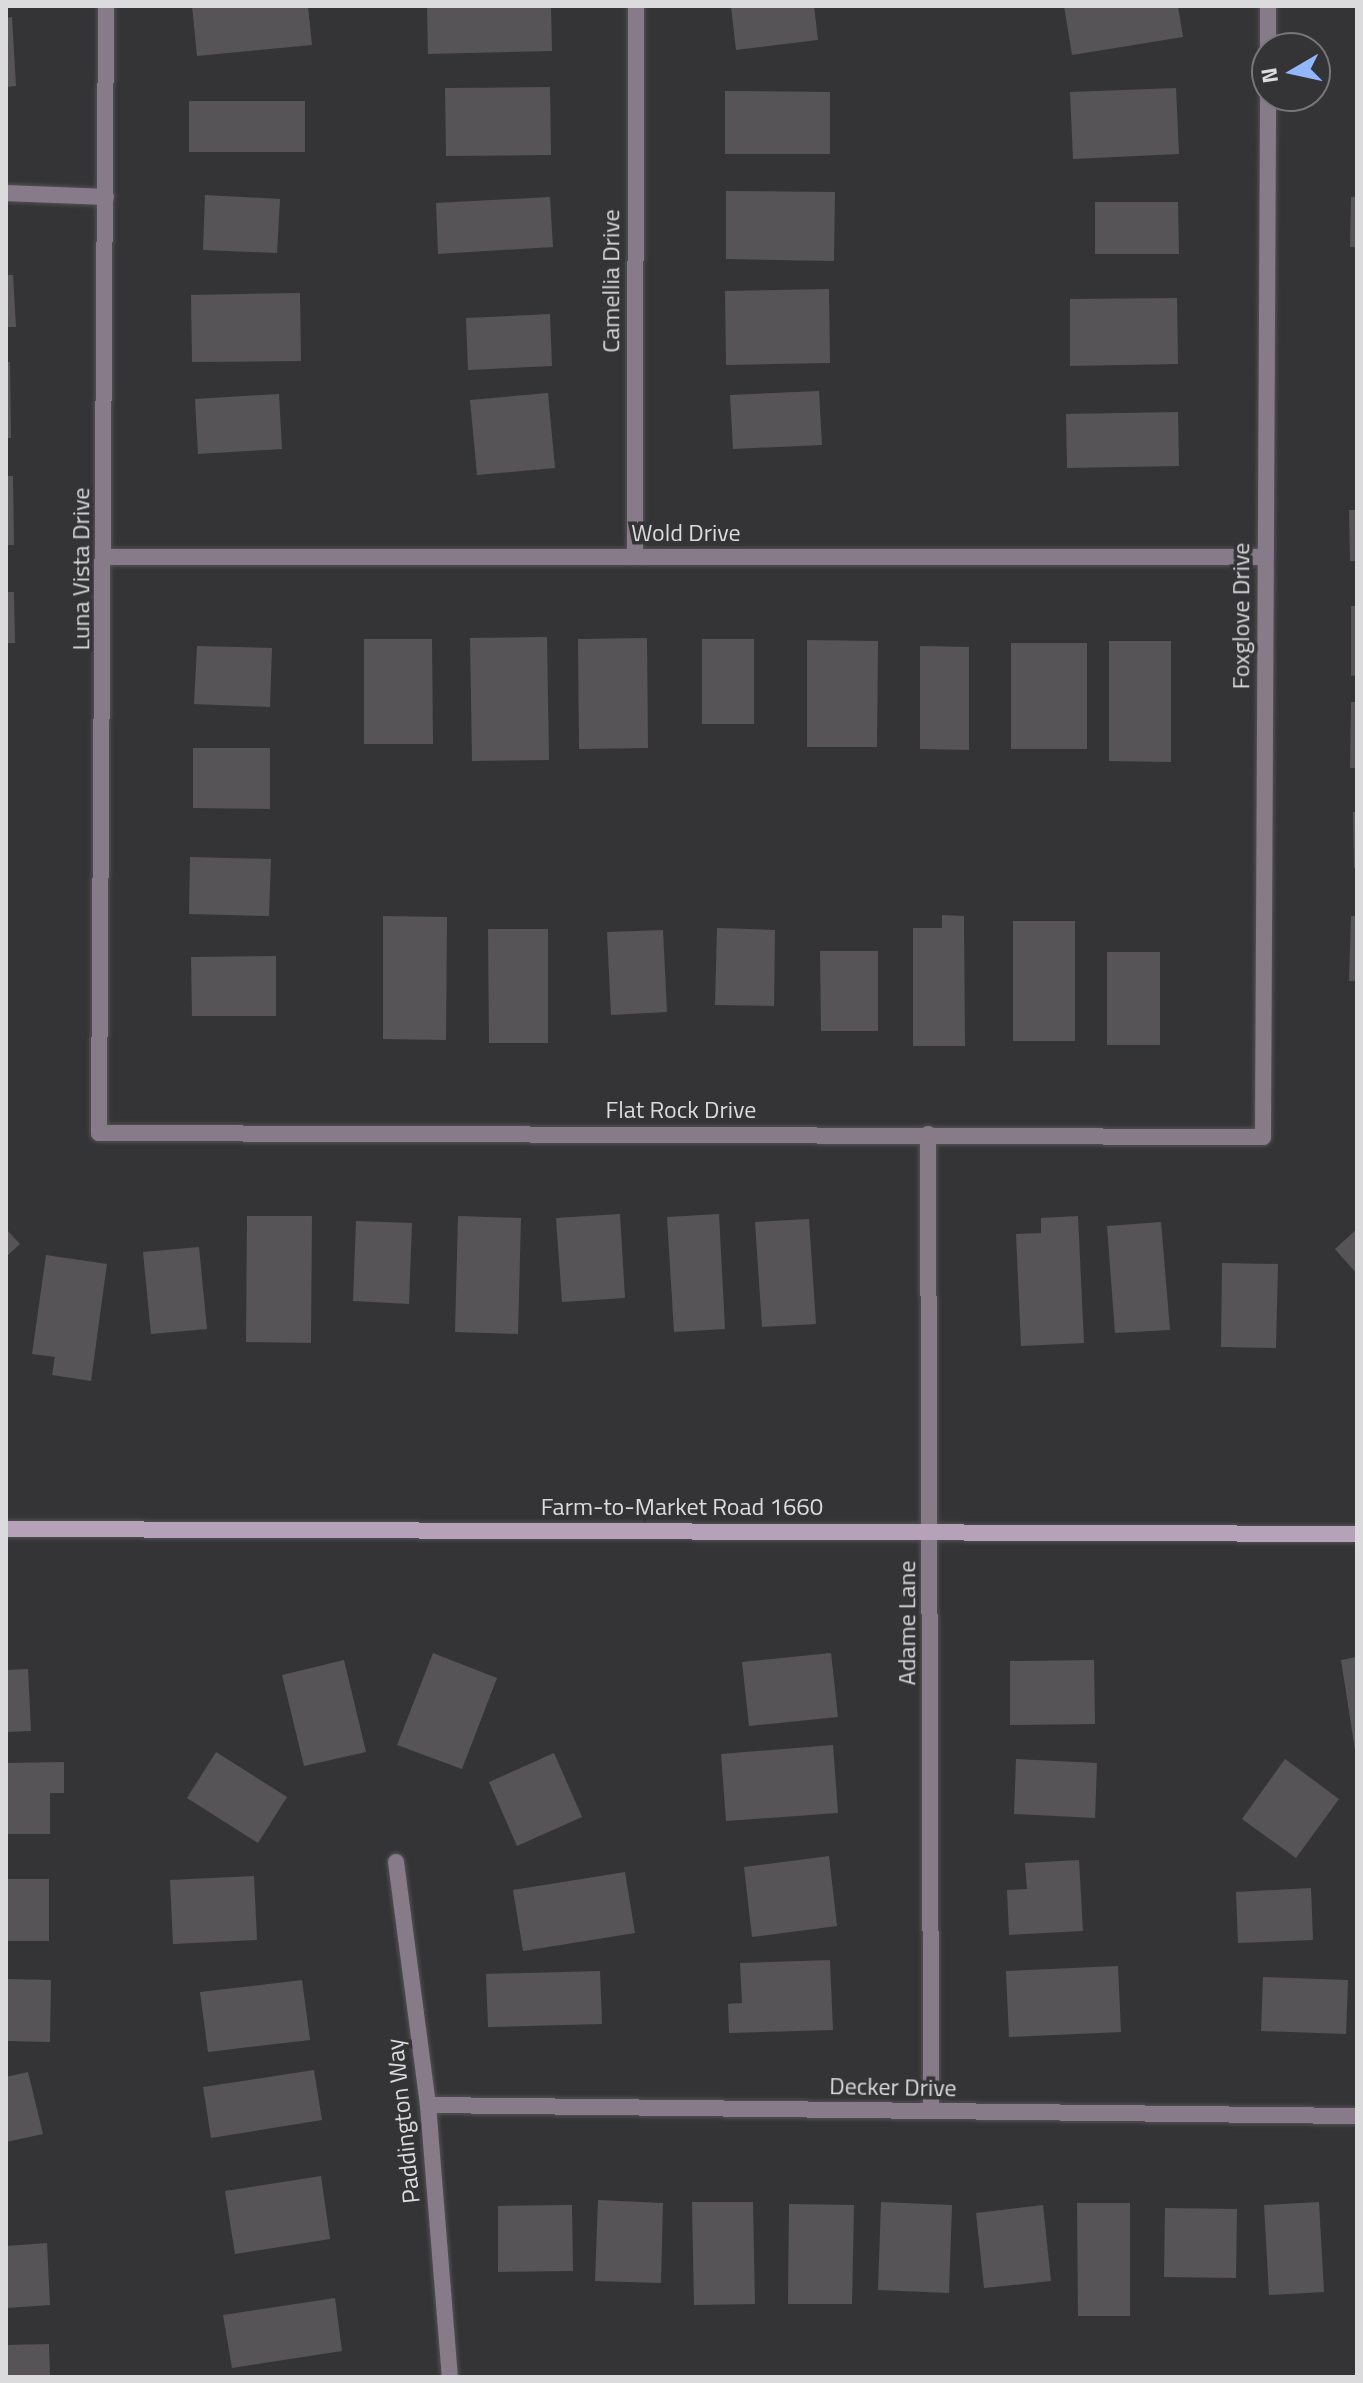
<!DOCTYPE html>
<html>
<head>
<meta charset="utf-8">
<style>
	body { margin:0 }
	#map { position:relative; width:1363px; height:2383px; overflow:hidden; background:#343437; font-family:"Titillium Web",sans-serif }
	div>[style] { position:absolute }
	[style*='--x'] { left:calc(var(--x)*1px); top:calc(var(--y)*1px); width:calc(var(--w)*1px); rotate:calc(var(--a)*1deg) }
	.building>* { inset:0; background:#565456 }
	.roads { filter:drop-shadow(0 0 2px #525255) drop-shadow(0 0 2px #525255) }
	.minor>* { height:16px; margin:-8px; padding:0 8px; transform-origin:8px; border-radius:8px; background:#887b89 }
	.secondary>* { height:16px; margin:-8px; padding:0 8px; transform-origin:8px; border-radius:8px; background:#b6a2b8 }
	span { translate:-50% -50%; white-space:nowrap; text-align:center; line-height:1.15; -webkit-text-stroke:7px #343437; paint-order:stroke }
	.street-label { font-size:24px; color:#dbdbdd }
	.frame { position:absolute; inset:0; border:8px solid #dbdbdd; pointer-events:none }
	.north { position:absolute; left:1251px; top:32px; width:80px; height:80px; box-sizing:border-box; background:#343437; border:2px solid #777779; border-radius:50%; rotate:261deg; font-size:22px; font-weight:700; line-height:32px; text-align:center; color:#dbdbdd }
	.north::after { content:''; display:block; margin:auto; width:28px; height:36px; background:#93b7fd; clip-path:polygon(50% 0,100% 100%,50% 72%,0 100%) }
</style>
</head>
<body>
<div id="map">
	<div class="building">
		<div style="clip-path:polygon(192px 6px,308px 6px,312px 45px,197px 56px)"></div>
		<div style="clip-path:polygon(427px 6px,551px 6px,552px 51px,428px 54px)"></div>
		<div style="clip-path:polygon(731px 6px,814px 6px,818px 40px,736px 50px)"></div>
		<div style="clip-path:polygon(1064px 6px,1178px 6px,1183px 37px,1072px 55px)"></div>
		<div style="clip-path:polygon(12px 17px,16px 86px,6px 87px,6px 18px)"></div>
		<div style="clip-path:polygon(550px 87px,551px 155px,446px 156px,445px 88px)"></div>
		<div style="clip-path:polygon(1176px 88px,1179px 154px,1073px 159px,1070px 92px)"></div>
		<div style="clip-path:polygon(725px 91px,830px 92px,830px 154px,725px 154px)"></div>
		<div style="clip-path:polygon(189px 101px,305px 101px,305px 152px,189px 152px)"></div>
		<div style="clip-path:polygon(726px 191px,835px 192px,834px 261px,726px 259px)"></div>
		<div style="clip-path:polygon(205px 195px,280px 199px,277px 253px,203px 250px)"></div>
		<div style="clip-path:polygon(550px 197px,553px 247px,438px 254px,436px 203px)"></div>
		<div style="clip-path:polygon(1351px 197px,1357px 197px,1357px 247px,1350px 247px)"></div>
		<div style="clip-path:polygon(1095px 202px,1178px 202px,1179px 254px,1095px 254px)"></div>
		<div style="clip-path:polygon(6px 275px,13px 275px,16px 327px,6px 327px)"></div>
		<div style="clip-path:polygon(829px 289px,830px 363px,726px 365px,725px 291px)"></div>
		<div style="clip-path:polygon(300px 293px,301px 361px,192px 362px,191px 295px)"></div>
		<div style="clip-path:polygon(1177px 298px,1178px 364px,1070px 366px,1070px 299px)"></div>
		<div style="clip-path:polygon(550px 314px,552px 366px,468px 370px,466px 318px)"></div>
		<div style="clip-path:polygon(6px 362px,10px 362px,11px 438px,6px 438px)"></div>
		<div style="clip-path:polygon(819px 391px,822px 445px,733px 449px,730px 395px)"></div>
		<div style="clip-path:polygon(548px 393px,555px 468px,477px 475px,470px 400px)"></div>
		<div style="clip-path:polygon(279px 394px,282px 449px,198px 454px,195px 399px)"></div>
		<div style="clip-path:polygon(1178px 412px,1179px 466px,1067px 468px,1066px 414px)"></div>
		<div style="clip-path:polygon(6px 476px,13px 476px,14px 545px,6px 545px)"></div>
		<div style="clip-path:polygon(1349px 510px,1357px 510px,1357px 561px,1350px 561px)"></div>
		<div style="clip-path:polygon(6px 592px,14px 592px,15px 643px,6px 643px)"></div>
		<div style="clip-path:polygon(1351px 606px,1357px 606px,1357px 675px,1351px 676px)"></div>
		<div style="clip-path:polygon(547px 637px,549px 760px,472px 761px,470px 638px)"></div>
		<div style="clip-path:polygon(647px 638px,648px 748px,579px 749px,578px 639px)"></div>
		<div style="clip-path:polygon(364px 639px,432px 639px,433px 744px,364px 744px)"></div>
		<div style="clip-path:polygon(702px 639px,754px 639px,754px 724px,702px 724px)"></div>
		<div style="clip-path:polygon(807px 640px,878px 641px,877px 747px,807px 747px)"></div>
		<div style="clip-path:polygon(1109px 641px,1171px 641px,1171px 762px,1109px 761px)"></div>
		<div style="clip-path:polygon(1011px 643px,1087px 643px,1087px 749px,1011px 749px)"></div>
		<div style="clip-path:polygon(197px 646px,272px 648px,270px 707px,194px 704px)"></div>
		<div style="clip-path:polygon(920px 646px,969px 647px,969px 750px,920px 749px)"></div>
		<div style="clip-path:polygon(1351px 702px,1357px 702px,1357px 768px,1350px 768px)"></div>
		<div style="clip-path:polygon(193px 748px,270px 748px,270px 809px,193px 808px)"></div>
		<div style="clip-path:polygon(1353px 812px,1357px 812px,1357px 868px,1354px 868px)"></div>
		<div style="clip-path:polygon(190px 857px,271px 859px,269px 916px,189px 914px)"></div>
		<div style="clip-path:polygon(942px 915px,964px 916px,965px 1046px,913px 1046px,913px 928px,942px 928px)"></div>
		<div style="clip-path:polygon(383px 916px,447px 917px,446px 1040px,383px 1039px)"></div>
		<div style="clip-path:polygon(1351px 916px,1357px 916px,1357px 981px,1349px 981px)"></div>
		<div style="clip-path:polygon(1013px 921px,1075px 921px,1075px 1041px,1013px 1041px)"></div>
		<div style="clip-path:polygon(717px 928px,775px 930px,774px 1006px,715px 1005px)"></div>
		<div style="clip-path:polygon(488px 929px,548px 929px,548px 1043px,489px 1043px)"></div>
		<div style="clip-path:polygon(663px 930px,667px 1012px,611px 1015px,607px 932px)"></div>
		<div style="clip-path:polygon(820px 951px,878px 951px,878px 1031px,821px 1031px)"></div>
		<div style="clip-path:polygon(1107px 952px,1160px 952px,1160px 1045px,1107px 1045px)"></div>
		<div style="clip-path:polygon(276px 956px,276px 1016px,192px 1016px,191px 957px)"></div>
		<div style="clip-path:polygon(620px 1214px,625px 1298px,562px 1302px,556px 1218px)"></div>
		<div style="clip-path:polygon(719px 1214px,725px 1329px,674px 1332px,667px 1217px)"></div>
		<div style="clip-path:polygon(247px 1216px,312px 1216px,311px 1343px,246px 1342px)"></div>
		<div style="clip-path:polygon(458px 1216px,521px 1218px,518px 1334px,455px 1332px)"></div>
		<div style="clip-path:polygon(1078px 1216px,1084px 1343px,1021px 1346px,1016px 1234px,1041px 1233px,1041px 1218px)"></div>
		<div style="clip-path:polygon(809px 1219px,816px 1324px,762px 1327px,755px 1222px)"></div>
		<div style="clip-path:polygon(356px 1221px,412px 1223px,409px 1304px,353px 1301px)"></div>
		<div style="clip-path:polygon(1161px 1222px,1170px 1330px,1115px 1333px,1107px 1226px)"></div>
		<div style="clip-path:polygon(6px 1229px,20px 1244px,6px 1257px)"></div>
		<div style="clip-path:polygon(1357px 1229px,1357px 1274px,1335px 1249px)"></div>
		<div style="clip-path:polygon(199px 1247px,207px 1329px,151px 1334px,143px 1252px)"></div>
		<div style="clip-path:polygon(46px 1255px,107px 1264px,91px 1381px,52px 1375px,55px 1357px,32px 1354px)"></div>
		<div style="clip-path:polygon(1222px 1263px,1278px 1264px,1276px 1348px,1221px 1347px)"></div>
		<div style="clip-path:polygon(433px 1653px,497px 1678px,462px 1769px,397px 1745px)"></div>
		<div style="clip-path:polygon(831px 1653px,838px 1717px,749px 1726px,742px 1662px)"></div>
		<div style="clip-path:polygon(1357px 1657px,1357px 1750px,1355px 1750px,1341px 1660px)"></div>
		<div style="clip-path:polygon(344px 1660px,366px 1752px,304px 1766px,282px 1675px)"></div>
		<div style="clip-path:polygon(1094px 1660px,1095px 1724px,1010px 1725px,1010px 1661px)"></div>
		<div style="clip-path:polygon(28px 1669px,31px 1731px,6px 1732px,6px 1670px)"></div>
		<div style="clip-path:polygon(833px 1745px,838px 1813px,726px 1821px,721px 1754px)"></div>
		<div style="clip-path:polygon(216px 1752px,287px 1797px,258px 1843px,187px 1798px)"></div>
		<div style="clip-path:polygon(554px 1753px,582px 1817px,517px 1846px,489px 1782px)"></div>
		<div style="clip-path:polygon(1016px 1759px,1097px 1763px,1095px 1818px,1014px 1814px)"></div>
		<div style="clip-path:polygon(1285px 1759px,1339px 1799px,1296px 1858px,1242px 1819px)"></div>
		<div style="clip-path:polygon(64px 1762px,64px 1793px,50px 1793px,50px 1834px,6px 1834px,6px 1763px)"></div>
		<div style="clip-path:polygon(829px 1856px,837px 1926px,752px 1937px,744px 1867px)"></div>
		<div style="clip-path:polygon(1079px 1860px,1083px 1931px,1009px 1935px,1007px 1890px,1027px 1889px,1025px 1863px)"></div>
		<div style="clip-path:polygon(625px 1872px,635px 1933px,523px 1951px,513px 1890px)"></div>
		<div style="clip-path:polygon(254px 1876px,257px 1940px,173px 1944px,170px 1880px)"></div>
		<div style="clip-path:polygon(6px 1879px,49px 1879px,49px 1941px,6px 1941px)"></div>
		<div style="clip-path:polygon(1311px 1888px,1313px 1940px,1238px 1943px,1236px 1892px)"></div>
		<div style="clip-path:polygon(830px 1960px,833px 2030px,729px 2033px,728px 2004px,742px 2003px,740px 1963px)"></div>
		<div style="clip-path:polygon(1118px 1966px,1121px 2032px,1009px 2037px,1006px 1971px)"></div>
		<div style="clip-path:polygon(600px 1971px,602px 2024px,488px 2027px,486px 1974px)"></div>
		<div style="clip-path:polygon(1263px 1977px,1348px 1980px,1346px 2034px,1261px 2031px)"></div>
		<div style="clip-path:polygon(6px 1979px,51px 1980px,50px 2042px,6px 2041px)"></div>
		<div style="clip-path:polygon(302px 1980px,310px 2040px,208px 2052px,200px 1992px)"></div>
		<div style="clip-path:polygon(314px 2070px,322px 2120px,211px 2138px,203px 2087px)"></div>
		<div style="clip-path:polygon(28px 2072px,43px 2134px,6px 2142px,6px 2077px)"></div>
		<div style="clip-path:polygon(321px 2176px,330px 2239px,235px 2254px,225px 2191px)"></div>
		<div style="clip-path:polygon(598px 2200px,663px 2203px,661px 2283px,595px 2281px)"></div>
		<div style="clip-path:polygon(692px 2202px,753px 2202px,755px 2304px,694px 2305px)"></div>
		<div style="clip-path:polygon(881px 2202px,952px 2205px,949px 2293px,878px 2290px)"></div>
		<div style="clip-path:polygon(1319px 2202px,1324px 2292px,1269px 2295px,1264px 2205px)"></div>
		<div style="clip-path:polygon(1077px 2203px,1130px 2203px,1130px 2316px,1078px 2316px)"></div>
		<div style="clip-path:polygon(789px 2204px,854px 2205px,852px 2304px,788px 2304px)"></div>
		<div style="clip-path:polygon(572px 2205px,573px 2271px,498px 2272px,498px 2206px)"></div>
		<div style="clip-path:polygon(1043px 2205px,1051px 2281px,984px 2288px,976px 2213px)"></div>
		<div style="clip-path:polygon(1165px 2208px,1237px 2209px,1236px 2278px,1164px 2277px)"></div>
		<div style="clip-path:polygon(47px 2243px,50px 2305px,6px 2308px,6px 2246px)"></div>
		<div style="clip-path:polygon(335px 2298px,342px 2351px,232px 2368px,223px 2315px)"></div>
		<div style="clip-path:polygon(49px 2344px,50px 2377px,6px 2377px,6px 2345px)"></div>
	</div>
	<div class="roads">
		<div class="minor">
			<div style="--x:106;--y:6;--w:1127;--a:90.36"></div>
			<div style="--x:99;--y:1133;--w:1164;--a:0.2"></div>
			<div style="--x:1263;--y:1137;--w:1041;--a:-89.72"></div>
			<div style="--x:1268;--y:48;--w:42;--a:-90"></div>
			<div style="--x:6;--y:193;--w:100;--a:2.3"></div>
			<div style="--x:106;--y:557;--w:1159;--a:0"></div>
			<div style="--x:635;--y:557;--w:551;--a:-89.9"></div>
			<div style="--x:928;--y:1134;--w:977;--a:89.82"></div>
			<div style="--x:396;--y:1862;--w:245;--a:82.5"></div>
			<div style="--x:428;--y:2105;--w:273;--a:85.4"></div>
			<div style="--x:428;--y:2105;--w:929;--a:0.68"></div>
		</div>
		<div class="secondary">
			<div style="--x:6;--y:1529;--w:1351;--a:0.21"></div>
		</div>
	</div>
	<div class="street-label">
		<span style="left:611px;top:281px;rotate:-90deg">Camellia Drive</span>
		<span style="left:686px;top:533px">Wold Drive</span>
		<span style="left:81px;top:569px;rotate:-90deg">Luna Vista Drive</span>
		<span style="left:1241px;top:616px;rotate:-90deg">Foxglove Drive</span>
		<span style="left:681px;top:1110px">Flat Rock Drive</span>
		<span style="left:682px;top:1507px">Farm-to-Market Road 1660</span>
		<span style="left:907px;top:1623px;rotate:-90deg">Adame Lane</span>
		<span style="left:893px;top:2087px;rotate:1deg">Decker Drive</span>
		<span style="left:403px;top:2121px;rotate:-96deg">Paddington Way</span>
	</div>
	<div class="frame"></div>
	<div class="north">N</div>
</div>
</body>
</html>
